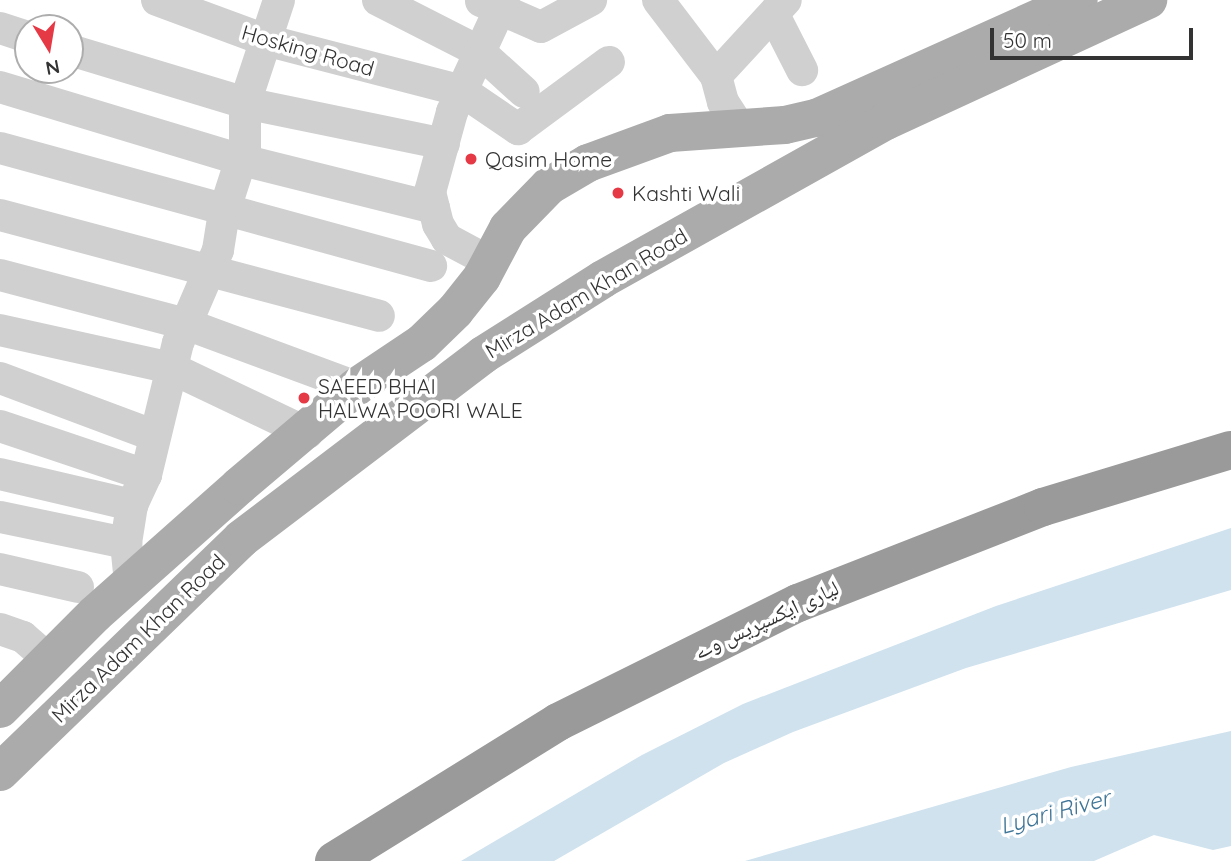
<!DOCTYPE html>
<html>
<head>
<meta charset="utf-8">
<style>
	body { margin:0 }
	#map { position:relative; width:1231px; height:861px; overflow:hidden; background:#fff; font-family:Quicksand,"Noto Naskh Arabic",sans-serif }
	div>[style] { position:absolute }
	[style*='--x'] { left:calc(var(--x)*1px); top:calc(var(--y)*1px); width:calc(var(--w)*1px); rotate:calc(var(--a)*1deg) }
	.water>* { inset:0; background:#cfe2ee }
	.minor>* { height:32px; margin:-16px; padding:0 16px; transform-origin:16px; border-radius:16px; background:#d0d0d0 }
	.major>* { height:38px; margin:-19px; padding:0 19px; transform-origin:19px; border-radius:19px; background:#ababab }
	.highway>* { height:38px; margin:-19px; padding:0 19px; transform-origin:19px; border-radius:19px; background:#9a9a9a }
	.dots>* { width:19px; height:19px; translate:-50% -50%; box-sizing:border-box; border:4px solid #fff; border-radius:50% }
	span { translate:-50% -50%; white-space:nowrap; text-align:center; line-height:1.15; -webkit-text-stroke:7px #fff; paint-order:stroke }
	.street-label { font-size:21px; color:#333 }
	.poi-label { font-size:21px; color:#333 }
	.left { translate:0 -50%; text-align:left }
	.water-label { font-size:23px; color:#3f7597; font-style:italic }
	.north { position:absolute; left:14px; top:14px; width:70px; height:70px; box-sizing:border-box; background:#fff; border:2px solid #adadad; border-radius:50%; rotate:169deg; font-size:19px; font-weight:700; line-height:28px; text-align:center; color:#333 }
	.north::after { content:''; display:block; margin:auto; width:24px; height:32px; background:#e63946; clip-path:polygon(50% 0,100% 100%,50% 72%,0 100%) }
	.scale { position:absolute; left:990px; top:28px; width:203px; height:32px; box-sizing:border-box; border:4px solid #333; border-top:0; padding-left:9px; font-size:21px; line-height:24px; white-space:nowrap; color:#333; -webkit-text-stroke:5px #fff; paint-order:stroke }
</style>
</head>
<body>
<div id="map">
	<div class="water">
		<div style="clip-path:polygon(1231px 528px,1231px 590px,966px 668px,793px 732px,724px 763px,554px 861px,461px 861px,642px 755px,743px 704px,996px 606px)"></div>
		<div style="clip-path:polygon(1231px 731px,1231px 846px,1213px 850px,1154px 835px,1094px 861px,745px 861px,1071px 767px)"></div>
	</div>
	<div class="minor">
		<div style="--x:157;--y:0;--w:115;--a:20.3"></div>
		<div style="--x:265;--y:40;--w:203;--a:14.5"></div>
		<div style="--x:462;--y:91;--w:68;--a:34.2"></div>
		<div style="--x:518;--y:129;--w:113;--a:-36.4"></div>
		<div style="--x:378;--y:0;--w:114;--a:27"></div>
		<div style="--x:480;--y:52;--w:59;--a:42.3"></div>
		<div style="--x:658;--y:0;--w:96;--a:52.7"></div>
		<div style="--x:716;--y:76;--w:27;--a:75"></div>
		<div style="--x:723;--y:102;--w:30;--a:57"></div>
		<div style="--x:481;--y:1;--w:65;--a:23.4"></div>
		<div style="--x:541;--y:27;--w:57;--a:-28.4"></div>
		<div style="--x:774;--y:15;--w:62;--a:63"></div>
		<div style="--x:0;--y:28;--w:29;--a:18"></div>
		<div style="--x:70;--y:50;--w:183;--a:16.8"></div>
		<div style="--x:245;--y:103;--w:203;--a:11.6"></div>
		<div style="--x:716;--y:76;--w:103;--a:-47.4"></div>
		<div style="--x:0;--y:87;--w:249;--a:16.8"></div>
		<div style="--x:238;--y:159;--w:202;--a:14"></div>
		<div style="--x:0;--y:148;--w:447;--a:15.3"></div>
		<div style="--x:0;--y:215;--w:392;--a:14.9"></div>
		<div style="--x:490;--y:262;--w:49;--a:-151.9"></div>
		<div style="--x:447;--y:239;--w:17;--a:-121"></div>
		<div style="--x:438;--y:224;--w:33;--a:-104"></div>
		<div style="--x:430;--y:192;--w:83;--a:-74.6"></div>
		<div style="--x:452;--y:112;--w:123;--a:-65.1"></div>
		<div style="--x:0;--y:275;--w:192;--a:14.8"></div>
		<div style="--x:186;--y:324;--w:181;--a:20.3"></div>
		<div style="--x:0;--y:330;--w:175;--a:12.5"></div>
		<div style="--x:171;--y:368;--w:151;--a:25.5"></div>
		<div style="--x:0;--y:378;--w:165;--a:20.5"></div>
		<div style="--x:0;--y:426;--w:154;--a:18.6"></div>
		<div style="--x:0;--y:474;--w:136;--a:13.2"></div>
		<div style="--x:0;--y:517;--w:129;--a:11.7"></div>
		<div style="--x:0;--y:569;--w:80;--a:13"></div>
		<div style="--x:130;--y:583;--w:40;--a:-95.7"></div>
		<div style="--x:126;--y:543;--w:38;--a:-81"></div>
		<div style="--x:132;--y:505;--w:33;--a:-65"></div>
		<div style="--x:146;--y:475;--w:136;--a:-76.4"></div>
		<div style="--x:178;--y:343;--w:101;--a:-66.7"></div>
		<div style="--x:218;--y:250;--w:38;--a:-81"></div>
		<div style="--x:224;--y:212;--w:68;--a:-72.1"></div>
		<div style="--x:245;--y:147;--w:44;--a:-90"></div>
		<div style="--x:245;--y:103;--w:108;--a:-71.7"></div>
		<div style="--x:0;--y:629;--w:24;--a:19"></div>
		<div style="--x:23;--y:637;--w:35;--a:41"></div>
	</div>
	<div class="major">
		<div style="--x:0;--y:709;--w:134;--a:-45"></div>
		<div style="--x:95;--y:614;--w:193;--a:-41.6"></div>
		<div style="--x:239;--y:486;--w:153;--a:-40.2"></div>
		<div style="--x:356;--y:387;--w:79;--a:-33.7"></div>
		<div style="--x:422;--y:343;--w:46;--a:-44.1"></div>
		<div style="--x:455;--y:311;--w:43;--a:-51.5"></div>
		<div style="--x:482;--y:277;--w:55;--a:-62"></div>
		<div style="--x:508;--y:228;--w:59;--a:-45.7"></div>
		<div style="--x:549;--y:186;--w:45;--a:-30.5"></div>
		<div style="--x:588;--y:163;--w:87;--a:-20.1"></div>
		<div style="--x:670;--y:133;--w:115;--a:-4"></div>
		<div style="--x:785;--y:125;--w:32;--a:-13"></div>
		<div style="--x:816;--y:118;--w:288;--a:-24.2"></div>
		<div style="--x:0;--y:772;--w:335;--a:-44"></div>
		<div style="--x:241;--y:539;--w:304;--a:-37.2"></div>
		<div style="--x:483;--y:355;--w:142;--a:-32.3"></div>
		<div style="--x:603;--y:279;--w:324;--a:-29.2"></div>
		<div style="--x:886;--y:121;--w:289;--a:-24.8"></div>
	</div>
	<div class="highway">
		<div style="--x:334;--y:861;--w:264;--a:-31.8"></div>
		<div style="--x:558;--y:722;--w:268;--a:-26.4"></div>
		<div style="--x:798;--y:603;--w:263;--a:-21.4"></div>
		<div style="--x:1043;--y:507;--w:196;--a:-16.9"></div>
	</div>
	<div class="dots">
		<div style="left:471px;top:159px;background:#e63946"></div>
		<div style="left:618px;top:193px;background:#e63946"></div>
		<div style="left:304px;top:398px;background:#e63946"></div>
	</div>
	<div class="street-label">
		<span style="left:308px;top:50px;rotate:16deg">Hosking Road</span>
		<span style="left:586px;top:293px;rotate:-31deg">Mirza Adam Khan Road</span>
		<span style="left:766px;top:619px;rotate:-25deg">لیاری ایکسپریس وے</span>
		<span style="left:138px;top:638px;rotate:-44deg">Mirza Adam Khan Road</span>
	</div>
	<div class="poi-label">
		<span class="left" style="left:485px;top:159px">Qasim Home</span>
		<span class="left" style="left:632px;top:193px">Kashti Wali</span>
		<span class="left" style="left:318px;top:398px">SAEED BHAI<br>HALWA POORI WALE</span>
	</div>
	<div class="water-label">
		<span style="left:1055px;top:812px;rotate:-15deg">Lyari River</span>
	</div>
	<div class="north">N</div>
	<div class="scale">50 m</div>
</div>
</body>
</html>
